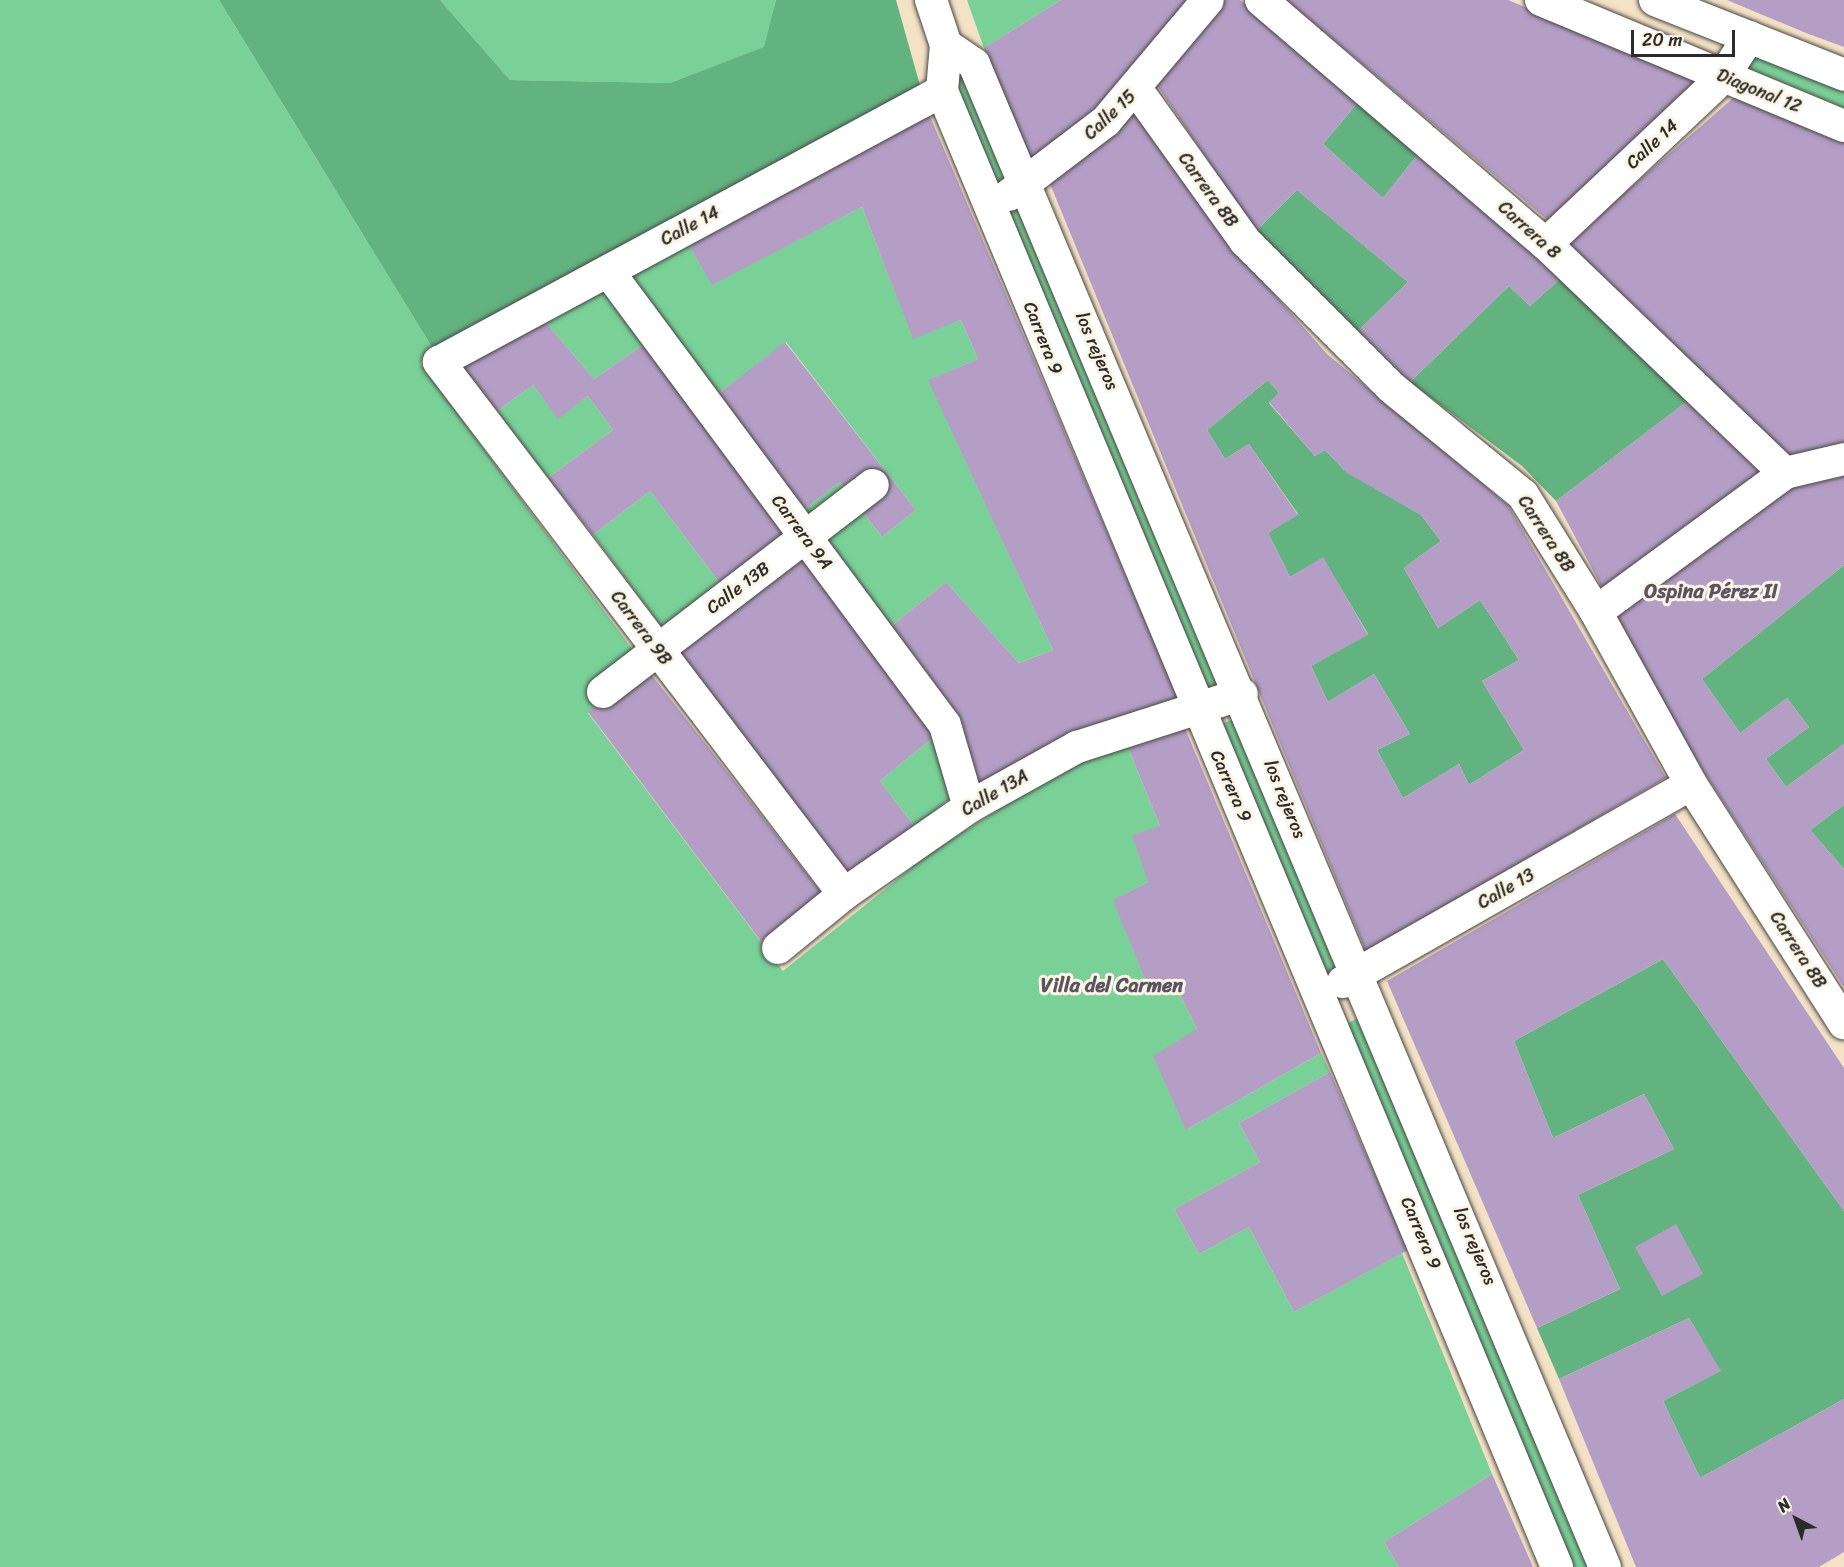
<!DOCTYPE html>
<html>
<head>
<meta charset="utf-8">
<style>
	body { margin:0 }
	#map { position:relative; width:1844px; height:1567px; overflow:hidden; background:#f4e2c6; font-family:Sriracha,sans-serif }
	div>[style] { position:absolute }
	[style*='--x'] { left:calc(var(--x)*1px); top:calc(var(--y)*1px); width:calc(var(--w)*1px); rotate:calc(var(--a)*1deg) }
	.green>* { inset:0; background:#79d197 }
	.forest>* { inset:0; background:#62b380 }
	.building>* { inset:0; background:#b49ec6 }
	.roads { filter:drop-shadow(0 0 2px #494642) drop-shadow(0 0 2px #494642) }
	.minor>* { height:32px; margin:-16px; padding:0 16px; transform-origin:16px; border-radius:16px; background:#fff }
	span { translate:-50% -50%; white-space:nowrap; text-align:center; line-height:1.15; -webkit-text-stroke:6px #fcf5e5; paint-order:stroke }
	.street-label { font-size:18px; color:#2b2b2b }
	.neighbourhood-label { font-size:20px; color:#5b5361; font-weight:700 }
	.north { position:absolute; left:1766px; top:1489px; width:60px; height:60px; -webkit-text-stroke:4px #fcf5e5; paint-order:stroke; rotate:319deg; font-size:16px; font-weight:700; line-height:24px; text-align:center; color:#2b2b2b }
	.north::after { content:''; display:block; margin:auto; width:21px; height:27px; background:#2b2b2b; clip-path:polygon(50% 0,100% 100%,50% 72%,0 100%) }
	.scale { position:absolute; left:1631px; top:30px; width:104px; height:27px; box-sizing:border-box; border:3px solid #2b2b2b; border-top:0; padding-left:8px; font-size:18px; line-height:21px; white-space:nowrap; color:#2b2b2b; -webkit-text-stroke:4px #fcf5e5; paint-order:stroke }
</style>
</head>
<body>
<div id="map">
	<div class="green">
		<div style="clip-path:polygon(0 0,219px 0,435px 352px,420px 363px,647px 669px,588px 713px,783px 971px,929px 854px,1063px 768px,1127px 745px,1160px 826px,1148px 882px,1114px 900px,1150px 992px,1173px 981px,1197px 1029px,1186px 1130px,1321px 1053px,1330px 1072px,1239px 1123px,1260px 1162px,1174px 1209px,1199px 1254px,1249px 1227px,1294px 1312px,1402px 1253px,1492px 1474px,1384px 1542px,1399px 1567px,0 1567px)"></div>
		<div style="clip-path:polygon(440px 0,776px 0,765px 47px,670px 83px,510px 80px)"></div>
		<div style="clip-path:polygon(967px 0,1061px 0,984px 48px)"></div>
		<div style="clip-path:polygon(1751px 51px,1844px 88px,1844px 108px,1743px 66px)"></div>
		<div style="clip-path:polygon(966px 76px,1011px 179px,992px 188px,950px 85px)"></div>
		<div style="clip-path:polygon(1021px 203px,1225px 683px,1204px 691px,1003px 210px)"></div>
		<div style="clip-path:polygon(862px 207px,913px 338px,961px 320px,978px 359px,929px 380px,1053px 650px,1019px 663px,946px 582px,889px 628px,805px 509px,840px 482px,882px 537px,916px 510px,786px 342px,717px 395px,626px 278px,685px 238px,712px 284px)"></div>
		<div style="clip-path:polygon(601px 289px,647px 342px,594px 379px,544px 320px)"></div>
		<div style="clip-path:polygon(533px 385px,558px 418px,588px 396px,613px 430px,548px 478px,497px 411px)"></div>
		<div style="clip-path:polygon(650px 491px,732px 599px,675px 645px,593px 535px)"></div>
		<div style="clip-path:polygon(1236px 718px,1342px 966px,1327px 973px,1219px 725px)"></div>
		<div style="clip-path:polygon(936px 735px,954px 795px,915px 827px,880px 781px)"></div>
		<div style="clip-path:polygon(1362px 1016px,1589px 1567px,1569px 1567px,1344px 1025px)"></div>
	</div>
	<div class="forest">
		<div style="clip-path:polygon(219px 0,440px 0,510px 80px,670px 83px,764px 47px,776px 0,896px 0,921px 89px,435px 352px)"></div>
		<div style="clip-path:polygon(1360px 100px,1419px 153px,1383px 198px,1323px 144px)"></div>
		<div style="clip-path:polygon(1297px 190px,1408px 282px,1356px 333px,1256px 231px)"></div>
		<div style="clip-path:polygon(1561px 278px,1689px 400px,1556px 501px,1522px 466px,1410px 382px,1509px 286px,1530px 306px)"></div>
		<div style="clip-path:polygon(1268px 380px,1279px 393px,1269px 403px,1315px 456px,1325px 450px,1344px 470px,1421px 515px,1441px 541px,1404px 568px,1438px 628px,1480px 600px,1519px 660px,1482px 681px,1524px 750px,1469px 785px,1459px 764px,1403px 798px,1377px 750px,1410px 734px,1374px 674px,1328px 702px,1311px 666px,1368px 634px,1323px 558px,1290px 577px,1268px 533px,1298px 514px,1249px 444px,1225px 459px,1207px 430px)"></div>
		<div style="clip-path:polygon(1844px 565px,1844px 744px,1786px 787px,1766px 759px,1809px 727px,1787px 698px,1740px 733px,1702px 679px)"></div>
		<div style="clip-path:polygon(1844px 805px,1844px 869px,1810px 830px)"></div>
		<div style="clip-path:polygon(1663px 959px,1844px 1211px,1844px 1399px,1700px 1478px,1663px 1401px,1720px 1371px,1689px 1318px,1559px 1379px,1537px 1328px,1620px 1289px,1578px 1195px,1674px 1149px,1644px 1094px,1553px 1138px,1514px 1041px)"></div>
	</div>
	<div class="building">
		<div style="clip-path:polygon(1061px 0,1191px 0,1100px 111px,1031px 166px,984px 48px)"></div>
		<div style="clip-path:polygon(1221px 0,1240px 0,1360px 100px,1323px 144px,1383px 198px,1419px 153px,1561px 278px,1530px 306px,1509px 286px,1410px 382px,1356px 333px,1408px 282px,1297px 190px,1256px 231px,1154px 81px)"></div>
		<div style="clip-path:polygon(1286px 0,1508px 0,1703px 81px,1550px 222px)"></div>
		<div style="clip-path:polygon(1727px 0,1844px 0,1844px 47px,1806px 33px)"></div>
		<div style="clip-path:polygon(1739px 93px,1844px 140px,1844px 450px,1789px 463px,1568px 242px)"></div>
		<div style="clip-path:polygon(evenodd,1135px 112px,1229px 243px,1327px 354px,1508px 505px,1666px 778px,1366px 952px,1048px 179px,1135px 112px,1268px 380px,1279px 393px,1269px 402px,1315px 456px,1325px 450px,1347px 473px,1421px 515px,1441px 541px,1404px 568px,1438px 628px,1480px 600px,1519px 660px,1482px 681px,1524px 750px,1469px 785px,1459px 764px,1403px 798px,1377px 750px,1410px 734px,1374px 674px,1328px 702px,1311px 666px,1368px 635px,1323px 557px,1290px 577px,1268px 533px,1298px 515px,1249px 444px,1225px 459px,1207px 430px,1268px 380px)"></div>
		<div style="clip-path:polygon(929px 114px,1178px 698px,1058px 742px,980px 787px,961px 722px,889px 628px,946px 582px,1019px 663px,1053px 650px,928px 380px,978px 359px,961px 320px,913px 339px,862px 207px,712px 285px,685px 238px)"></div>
		<div style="clip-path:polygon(544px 320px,594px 379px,647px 342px,936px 735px,880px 781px,915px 827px,848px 876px,675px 645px,732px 599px,650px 491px,593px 535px,548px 478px,613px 430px,588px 396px,558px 419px,533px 385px,497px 411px,462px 366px)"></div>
		<div style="clip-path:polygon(785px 342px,916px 510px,882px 537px,840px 482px,805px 509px,717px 395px)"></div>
		<div style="clip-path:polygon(1690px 399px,1763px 469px,1604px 591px,1556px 501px)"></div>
		<div style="clip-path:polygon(1844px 471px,1844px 565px,1702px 679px,1740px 733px,1787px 698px,1809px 727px,1766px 759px,1786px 787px,1844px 744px,1844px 805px,1810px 830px,1844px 869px,1844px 987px,1701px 768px,1611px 613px,1789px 486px)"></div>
		<div style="clip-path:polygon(647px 669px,821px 892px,763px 944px,588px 712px)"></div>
		<div style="clip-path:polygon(1184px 726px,1321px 1053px,1186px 1130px,1153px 1056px,1197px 1029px,1173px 981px,1150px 992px,1113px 900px,1148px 882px,1132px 835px,1160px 826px,1127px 745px)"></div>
		<div style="clip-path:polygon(1675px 814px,1844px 1068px,1844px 1211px,1663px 959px,1514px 1041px,1553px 1138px,1644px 1094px,1674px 1149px,1578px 1195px,1620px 1289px,1537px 1328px,1387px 981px)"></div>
		<div style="clip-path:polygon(1330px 1072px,1408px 1250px,1294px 1312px,1249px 1227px,1199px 1254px,1174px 1209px,1260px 1162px,1239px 1123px)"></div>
		<div style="clip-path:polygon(1676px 1224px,1703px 1274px,1662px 1296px,1635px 1247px)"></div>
		<div style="clip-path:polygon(1689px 1318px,1721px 1371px,1663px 1401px,1700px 1478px,1844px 1399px,1844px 1552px,1819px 1567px,1636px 1567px,1559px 1379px)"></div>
		<div style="clip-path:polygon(1492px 1474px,1533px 1567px,1399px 1567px,1384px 1542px)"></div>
	</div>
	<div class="roads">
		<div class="minor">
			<div style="--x:931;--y:0;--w:47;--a:71.6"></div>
			<div style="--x:946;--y:45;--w:46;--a:95"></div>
			<div style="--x:942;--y:91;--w:1599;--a:67.38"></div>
			<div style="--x:1261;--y:0;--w:375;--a:40.6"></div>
			<div style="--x:1546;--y:244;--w:331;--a:43.8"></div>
			<div style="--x:1541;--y:0;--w:328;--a:22.6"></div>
			<div style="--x:1655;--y:0;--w:203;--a:21.6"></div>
			<div style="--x:946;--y:45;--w:34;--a:34"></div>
			<div style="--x:974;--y:64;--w:1630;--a:67.23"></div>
			<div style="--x:1137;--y:90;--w:186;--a:54.4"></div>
			<div style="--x:1245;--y:241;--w:208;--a:45"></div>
			<div style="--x:1392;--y:388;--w:169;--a:39.2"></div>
			<div style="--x:1523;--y:495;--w:138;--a:58"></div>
			<div style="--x:1596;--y:612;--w:196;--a:61.1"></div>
			<div style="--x:1691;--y:784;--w:284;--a:57.4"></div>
			<div style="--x:1009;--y:195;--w:122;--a:-37.3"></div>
			<div style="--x:1106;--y:121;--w:158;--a:-49.9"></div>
			<div style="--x:1546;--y:244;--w:243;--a:-43.3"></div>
			<div style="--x:1723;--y:77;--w:48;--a:-57"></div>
			<div style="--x:608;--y:271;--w:565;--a:53.41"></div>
			<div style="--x:945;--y:725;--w:85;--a:73.7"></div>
			<div style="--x:1596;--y:612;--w:235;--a:-36.3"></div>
			<div style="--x:1785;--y:473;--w:61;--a:-13.3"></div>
			<div style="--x:603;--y:692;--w:340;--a:-37.5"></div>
			<div style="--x:844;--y:894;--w:669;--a:-127.28"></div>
			<div style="--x:439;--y:362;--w:571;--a:-28.31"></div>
			<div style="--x:778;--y:948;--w:85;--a:-39.3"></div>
			<div style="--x:844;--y:894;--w:152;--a:-34.8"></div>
			<div style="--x:969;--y:807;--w:124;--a:-29.1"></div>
			<div style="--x:1077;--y:747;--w:173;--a:-17.8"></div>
			<div style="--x:1343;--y:982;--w:400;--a:-29.6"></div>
		</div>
	</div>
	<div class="street-label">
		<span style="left:1759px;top:91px;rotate:22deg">Diagonal 12</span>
		<span style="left:1110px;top:115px;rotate:-43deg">Calle 15</span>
		<span style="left:1652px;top:144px;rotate:-43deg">Calle 14</span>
		<span style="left:1208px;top:190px;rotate:54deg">Carrera 8B</span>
		<span style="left:690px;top:226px;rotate:-28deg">Calle 14</span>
		<span style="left:1529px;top:230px;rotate:42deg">Carrera 8</span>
		<span style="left:1043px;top:338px;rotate:68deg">Carrera 9</span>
		<span style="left:1097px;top:351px;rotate:67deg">los rejeros</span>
		<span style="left:802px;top:532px;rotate:53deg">Carrera 9A</span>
		<span style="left:1546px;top:534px;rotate:57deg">Carrera 8B</span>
		<span style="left:738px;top:588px;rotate:-37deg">Calle 13B</span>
		<span style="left:641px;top:628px;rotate:53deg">Carrera 9B</span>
		<span style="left:1231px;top:786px;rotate:66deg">Carrera 9</span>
		<span style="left:995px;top:793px;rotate:-30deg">Calle 13A</span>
		<span style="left:1285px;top:799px;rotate:68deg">los rejeros</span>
		<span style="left:1506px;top:889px;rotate:-30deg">Calle 13</span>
		<span style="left:1798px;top:950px;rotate:57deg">Carrera 8B</span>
		<span style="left:1421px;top:1233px;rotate:67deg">Carrera 9</span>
		<span style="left:1475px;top:1246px;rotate:67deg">los rejeros</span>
	</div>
	<div class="neighbourhood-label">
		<span style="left:1711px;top:591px">Ospina Pérez II</span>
		<span style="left:1112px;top:985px">Villa del Carmen</span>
	</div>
	<div class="north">N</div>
	<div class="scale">20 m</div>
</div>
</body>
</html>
